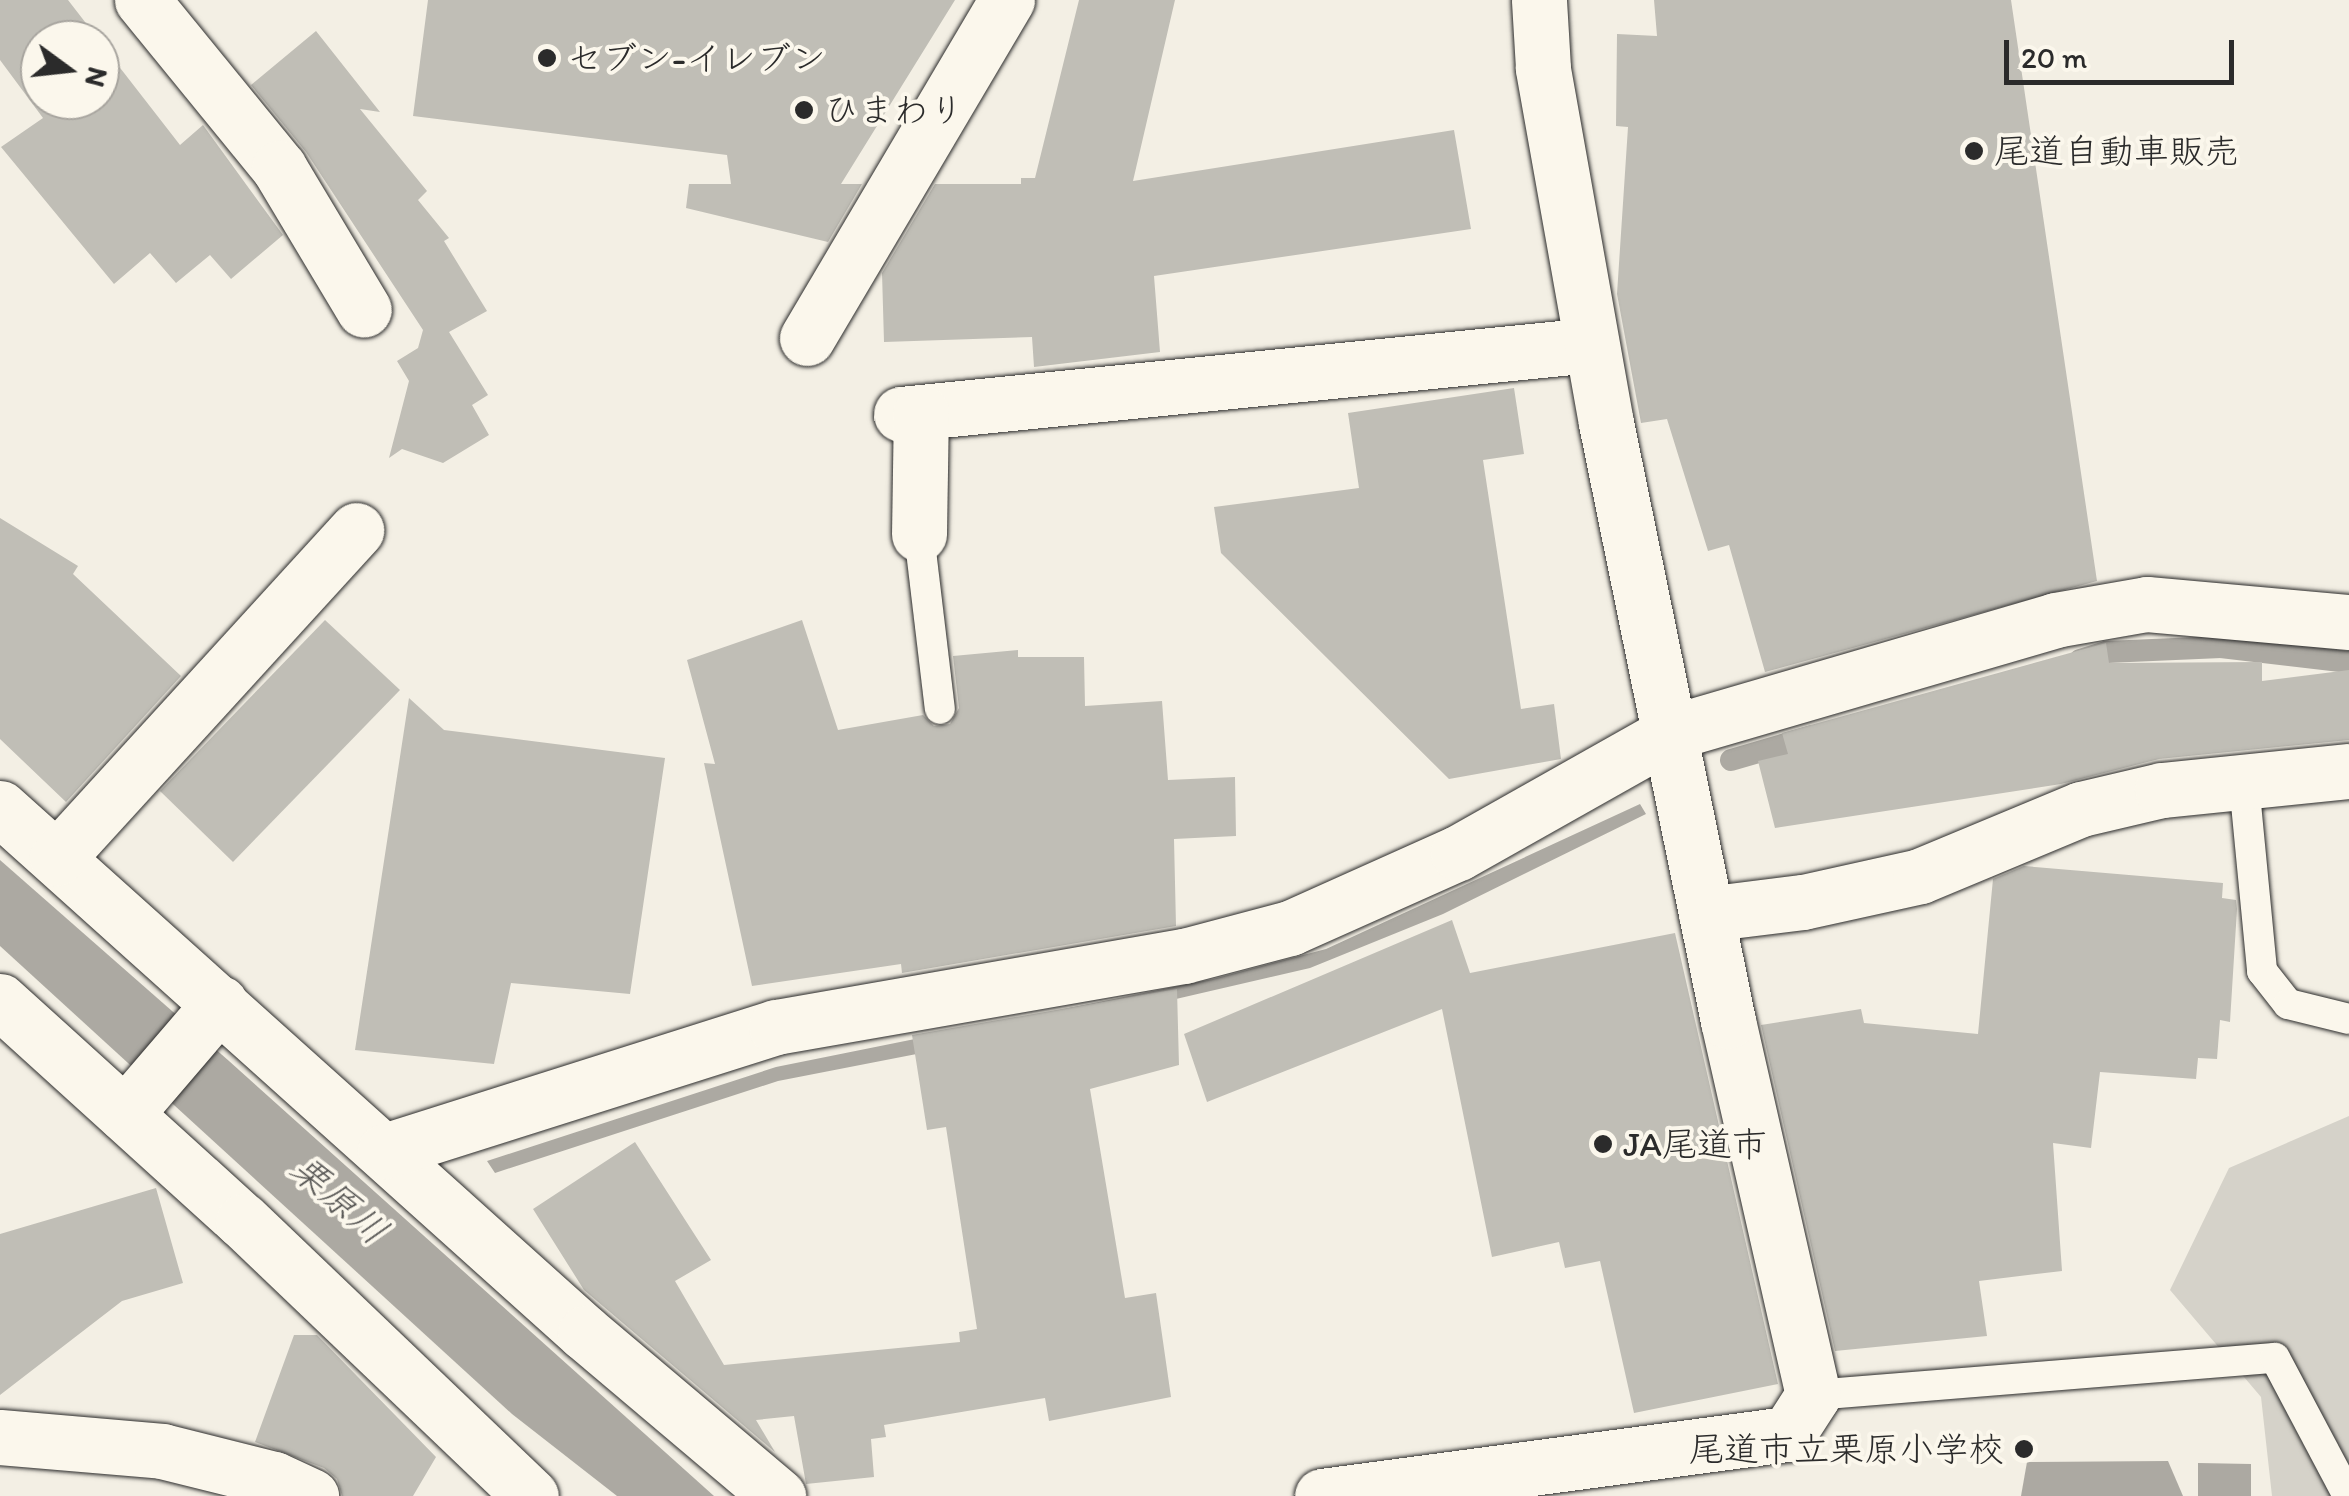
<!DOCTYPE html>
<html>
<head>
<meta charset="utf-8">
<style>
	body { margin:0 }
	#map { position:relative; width:2349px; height:1496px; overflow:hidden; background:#f3efe4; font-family:Itim,"Klee One",sans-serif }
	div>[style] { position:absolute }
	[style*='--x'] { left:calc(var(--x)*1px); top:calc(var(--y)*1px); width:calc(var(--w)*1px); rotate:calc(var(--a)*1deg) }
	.green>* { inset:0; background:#d5d2c9 }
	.water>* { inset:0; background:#aca9a2 }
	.stream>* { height:22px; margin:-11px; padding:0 11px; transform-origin:11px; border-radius:11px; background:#aca9a2 }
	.building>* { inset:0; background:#c0beb6 }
	.roads { filter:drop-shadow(0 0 2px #2b2b2b) drop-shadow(0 0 2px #2b2b2b) }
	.lane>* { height:30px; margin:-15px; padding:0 15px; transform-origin:15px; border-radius:15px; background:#fbf7ec }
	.street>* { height:55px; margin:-27.5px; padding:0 27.5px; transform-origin:27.5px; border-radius:27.5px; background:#fbf7ec }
	.dots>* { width:28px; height:28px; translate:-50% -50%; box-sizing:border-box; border:5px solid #fbf7ec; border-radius:50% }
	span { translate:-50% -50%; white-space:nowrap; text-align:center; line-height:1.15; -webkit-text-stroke:8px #fbf7ec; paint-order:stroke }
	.poi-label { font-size:35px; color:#2b2b2b }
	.left { translate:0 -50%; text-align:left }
	.right { translate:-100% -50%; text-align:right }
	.water-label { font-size:38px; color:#585755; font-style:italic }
	.north { position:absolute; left:20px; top:20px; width:100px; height:100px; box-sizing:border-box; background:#fbf7ec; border:2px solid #a8a59f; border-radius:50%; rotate:105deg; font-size:28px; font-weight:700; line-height:40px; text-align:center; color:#2b2b2b }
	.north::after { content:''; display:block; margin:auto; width:35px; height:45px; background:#2b2b2b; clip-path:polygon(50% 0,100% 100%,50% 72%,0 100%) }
	.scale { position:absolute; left:2004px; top:40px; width:230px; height:45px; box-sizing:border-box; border:5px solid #2b2b2b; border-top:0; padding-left:12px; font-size:30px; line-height:35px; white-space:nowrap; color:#2b2b2b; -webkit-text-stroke:8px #fbf7ec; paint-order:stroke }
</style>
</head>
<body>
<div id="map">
	<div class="green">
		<div style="clip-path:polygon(2349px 1116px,2349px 1496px,2272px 1496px,2261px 1397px,2170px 1290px,2229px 1168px)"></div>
	</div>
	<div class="water">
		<div style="clip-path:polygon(1640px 804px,1646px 814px,1443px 914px,1310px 968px,1055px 1027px,778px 1081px,495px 1173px,487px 1161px,776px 1067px,1213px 979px,1326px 949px)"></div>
		<div style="clip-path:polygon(0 860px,229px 1061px,714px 1496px,617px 1496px,512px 1414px,0 946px)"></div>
		<div style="clip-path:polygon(2168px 1461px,2183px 1496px,2021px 1496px,2027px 1462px)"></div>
		<div style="clip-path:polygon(2198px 1463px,2251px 1464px,2251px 1496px,2198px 1496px)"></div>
	</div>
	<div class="stream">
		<div style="--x:2080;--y:660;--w:28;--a:-17"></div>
		<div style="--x:2107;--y:652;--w:114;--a:-2.5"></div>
		<div style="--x:2221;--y:647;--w:129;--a:6.7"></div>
		<div style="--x:1731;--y:760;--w:85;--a:-16.3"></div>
	</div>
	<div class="building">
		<div style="clip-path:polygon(0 0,68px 0,99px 40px,40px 40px,40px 100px,100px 100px,100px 42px,180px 145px,203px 125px,283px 235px,231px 279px,210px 255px,176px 283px,150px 253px,114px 284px,1px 147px,43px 118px,0 60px)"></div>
		<div style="clip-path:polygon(428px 0,955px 0,841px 184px,862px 184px,828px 242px,686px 208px,689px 184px,731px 184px,727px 155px,413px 116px)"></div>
		<div style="clip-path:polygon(1079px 0,1175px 0,1133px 181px,1454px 130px,1471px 229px,1154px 276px,1160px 352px,1034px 367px,1032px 337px,884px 342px,882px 273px,935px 184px,1021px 184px,1021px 178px,1035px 178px)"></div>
		<div style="clip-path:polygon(1654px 0,2011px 0,2097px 581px,1765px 672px,1729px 545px,1708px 551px,1667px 419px,1641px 423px,1617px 294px,1628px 127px,1616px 126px,1617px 34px,1657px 36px)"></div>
		<div style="clip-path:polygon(316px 31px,380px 112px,360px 109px,427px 191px,418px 200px,449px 238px,444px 241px,487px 311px,449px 332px,488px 395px,472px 405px,489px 435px,443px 463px,402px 449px,389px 458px,409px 381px,397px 361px,418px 348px,423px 330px,306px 152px,251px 85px)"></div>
		<div style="clip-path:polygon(1514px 388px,1524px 454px,1483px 460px,1521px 709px,1554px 704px,1561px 759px,1449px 779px,1221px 553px,1214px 507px,1359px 488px,1348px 413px)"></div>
		<div style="clip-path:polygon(0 518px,78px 566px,73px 574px,181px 676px,66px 802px,0 739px)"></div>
		<div style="clip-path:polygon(325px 620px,400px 690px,233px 862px,160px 791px)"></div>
		<div style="clip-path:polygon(802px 620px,838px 730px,923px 715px,934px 726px,950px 724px,959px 708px,953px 656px,1018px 650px,1018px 657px,1084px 657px,1085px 706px,1162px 701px,1168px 780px,1235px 777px,1236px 836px,1174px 839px,1176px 926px,902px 973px,901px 964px,752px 986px,704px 763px,715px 764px,687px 660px)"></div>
		<div style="clip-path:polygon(2106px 643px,2109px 663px,2262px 662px,2262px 681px,2349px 670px,2349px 740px,2159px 759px,2061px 784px,1775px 828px,1758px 761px,1788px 754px,1782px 733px)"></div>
		<div style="clip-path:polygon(409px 698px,444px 730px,665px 758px,630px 994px,511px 983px,494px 1064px,355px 1050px)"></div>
		<div style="clip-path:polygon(2024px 866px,2223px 883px,2222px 898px,2236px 900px,2237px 909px,2230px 1022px,2220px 1020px,2217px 1059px,2198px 1058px,2196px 1079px,2100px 1072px,2091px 1148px,2053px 1143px,2062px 1271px,1979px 1281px,1987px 1336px,1835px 1351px,1761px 1025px,1861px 1009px,1864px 1023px,1978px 1034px,1993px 879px)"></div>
		<div style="clip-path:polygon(1452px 920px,1470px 973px,1675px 933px,1778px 1384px,1634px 1413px,1600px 1261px,1565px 1268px,1559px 1242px,1492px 1257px,1442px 1009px,1207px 1102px,1184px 1034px)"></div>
		<div style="clip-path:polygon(1177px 989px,1179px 1065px,1090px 1089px,1125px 1298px,1156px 1293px,1171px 1397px,1049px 1421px,1045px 1398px,884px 1425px,886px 1437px,871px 1439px,874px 1477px,806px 1484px,794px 1416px,756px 1420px,775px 1452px,584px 1290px,533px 1209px,635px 1142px,711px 1260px,675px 1281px,724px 1365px,960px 1342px,959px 1332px,977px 1329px,946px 1127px,927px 1130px,912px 1035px)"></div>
		<div style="clip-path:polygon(156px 1188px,183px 1283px,122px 1301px,0 1395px,0 1234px)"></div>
		<div style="clip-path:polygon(294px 1335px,317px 1335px,436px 1457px,413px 1496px,342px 1496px,337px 1479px,324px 1468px,255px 1442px)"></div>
	</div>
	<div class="roads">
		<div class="lane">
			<div style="--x:919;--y:534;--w:176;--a:83.2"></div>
			<div style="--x:2244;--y:783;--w:189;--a:84.5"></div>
			<div style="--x:2262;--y:971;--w:42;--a:51.8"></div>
			<div style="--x:2288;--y:1004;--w:63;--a:13.8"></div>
			<div style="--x:1813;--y:1395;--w:463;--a:-4.6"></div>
			<div style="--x:2275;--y:1358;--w:156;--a:62.1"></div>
		</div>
		<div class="street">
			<div style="--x:142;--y:0;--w:217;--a:50.8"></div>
			<div style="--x:279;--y:168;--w:165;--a:59.1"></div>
			<div style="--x:807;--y:338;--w:393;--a:-59.4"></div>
			<div style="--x:901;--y:414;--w:693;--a:-5.71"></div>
			<div style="--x:919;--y:534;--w:122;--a:-89.1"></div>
			<div style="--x:0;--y:808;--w:786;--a:41.91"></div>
			<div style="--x:585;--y:1333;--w:253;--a:40.2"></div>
			<div style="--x:57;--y:858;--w:444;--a:-47.6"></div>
			<div style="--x:1706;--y:914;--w:98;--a:-7.1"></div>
			<div style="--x:1803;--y:902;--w:120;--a:-12.5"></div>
			<div style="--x:1920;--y:876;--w:174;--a:-22.6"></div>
			<div style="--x:2081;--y:809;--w:83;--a:-13.2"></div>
			<div style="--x:2162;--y:790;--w:188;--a:-5.8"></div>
			<div style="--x:0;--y:1001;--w:328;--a:42.2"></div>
			<div style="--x:243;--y:1221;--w:398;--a:43.7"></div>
			<div style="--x:125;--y:1114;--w:146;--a:-49.4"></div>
			<div style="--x:385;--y:1151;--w:410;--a:-17.6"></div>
			<div style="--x:776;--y:1027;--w:414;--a:-9.9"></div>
			<div style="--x:1184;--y:956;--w:110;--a:-14.8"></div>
			<div style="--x:1290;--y:928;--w:184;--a:-24.1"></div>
			<div style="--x:1458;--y:853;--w:247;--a:-29.4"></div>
			<div style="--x:1673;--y:732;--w:398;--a:-16.3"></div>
			<div style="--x:2055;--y:620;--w:93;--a:-9.9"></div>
			<div style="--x:2147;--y:604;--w:203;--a:5.1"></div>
			<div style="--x:0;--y:1437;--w:163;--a:4.9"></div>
			<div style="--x:162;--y:1451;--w:115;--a:14"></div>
			<div style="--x:274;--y:1479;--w:41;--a:24.7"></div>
			<div style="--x:1322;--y:1496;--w:470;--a:-7.6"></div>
			<div style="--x:1788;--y:1434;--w:46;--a:-57.3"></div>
			<div style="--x:1813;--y:1395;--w:384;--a:-102.8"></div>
			<div style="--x:1728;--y:1021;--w:610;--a:-101.53"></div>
			<div style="--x:1606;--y:423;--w:361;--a:-100.1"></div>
			<div style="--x:1543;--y:68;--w:68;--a:-93.4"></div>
		</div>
	</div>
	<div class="dots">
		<div style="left:547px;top:58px;background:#2b2b2b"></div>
		<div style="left:804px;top:110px;background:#2b2b2b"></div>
		<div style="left:1974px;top:151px;background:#2b2b2b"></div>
		<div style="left:1603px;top:1144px;background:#2b2b2b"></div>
		<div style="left:2024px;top:1449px;background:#2b2b2b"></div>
	</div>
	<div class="poi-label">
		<span class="left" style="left:567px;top:58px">セブン-イレブン</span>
		<span class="left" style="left:824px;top:110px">ひまわり</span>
		<span class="left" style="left:1994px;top:151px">尾道自動車販売</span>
		<span class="left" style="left:1623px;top:1144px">JA尾道市</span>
		<span class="right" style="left:2004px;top:1449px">尾道市立栗原小学校</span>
	</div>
	<div class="water-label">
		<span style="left:339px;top:1200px;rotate:41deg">栗原川</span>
	</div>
	<div class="north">N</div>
	<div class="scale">20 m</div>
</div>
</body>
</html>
